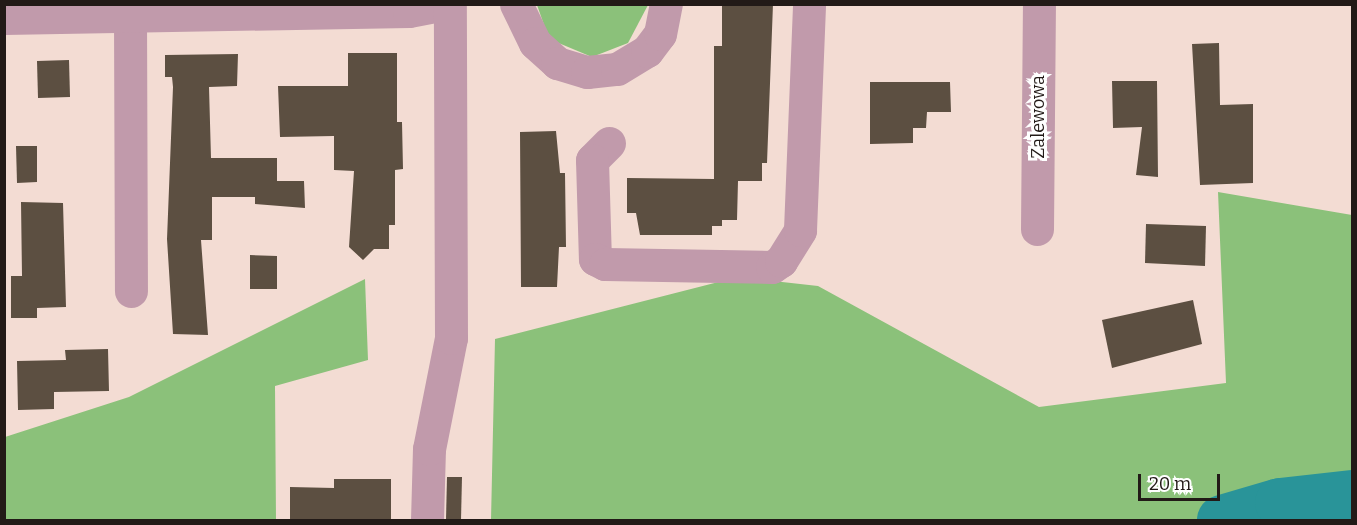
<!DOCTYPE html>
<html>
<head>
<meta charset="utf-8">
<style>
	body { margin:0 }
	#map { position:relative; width:1357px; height:525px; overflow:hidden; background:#f3dcd3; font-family:Bitter,serif }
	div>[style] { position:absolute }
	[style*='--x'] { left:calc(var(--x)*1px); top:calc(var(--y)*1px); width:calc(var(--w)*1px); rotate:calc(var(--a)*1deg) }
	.green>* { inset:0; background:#8bc17a }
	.river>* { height:50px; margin:-25px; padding:0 25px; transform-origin:25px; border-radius:25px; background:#299499 }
	.building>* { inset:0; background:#5c4f41 }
	.minor>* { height:33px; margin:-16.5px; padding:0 16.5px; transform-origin:16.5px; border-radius:16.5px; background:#c19aab }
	span { translate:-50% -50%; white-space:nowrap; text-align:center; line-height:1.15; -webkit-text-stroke:6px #fff; paint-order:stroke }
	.street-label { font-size:18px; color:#221a17 }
	.frame { position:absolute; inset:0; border:6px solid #221a17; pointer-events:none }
	.scale { position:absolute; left:1138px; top:474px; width:82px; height:27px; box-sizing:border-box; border:3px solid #221a17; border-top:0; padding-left:8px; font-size:18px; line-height:21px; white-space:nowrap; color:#221a17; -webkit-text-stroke:4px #fff; paint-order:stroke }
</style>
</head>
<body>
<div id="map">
	<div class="green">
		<div style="clip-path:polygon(537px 5px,648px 5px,628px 43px,592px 57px,549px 39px)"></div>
		<div style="clip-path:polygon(1218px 192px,1352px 215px,1352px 520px,491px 520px,495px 339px,738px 277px,818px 286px,1039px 407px,1226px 383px)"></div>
		<div style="clip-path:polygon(365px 279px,368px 360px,275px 386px,276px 520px,5px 520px,5px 437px,129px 397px)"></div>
	</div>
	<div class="river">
		<div style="--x:1222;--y:520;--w:60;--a:-16.3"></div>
		<div style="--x:1280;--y:503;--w:72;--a:-6.3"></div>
	</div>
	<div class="building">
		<div style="clip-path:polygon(722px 4px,773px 4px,767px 163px,762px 163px,762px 181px,738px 181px,737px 220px,722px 220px,722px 226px,712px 226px,712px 235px,640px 235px,636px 213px,627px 213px,627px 178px,714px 179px,714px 46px,722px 46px)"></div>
		<div style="clip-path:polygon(1219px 43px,1220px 105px,1253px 104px,1253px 183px,1200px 185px,1192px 44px)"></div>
		<div style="clip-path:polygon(348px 53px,397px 53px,397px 122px,402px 122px,403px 169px,395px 170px,395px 225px,389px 225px,389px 249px,374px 249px,363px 260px,349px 247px,354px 171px,334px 170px,334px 136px,280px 137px,278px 86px,348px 86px)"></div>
		<div style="clip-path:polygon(238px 54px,237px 86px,209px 87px,211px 158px,277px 158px,277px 181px,304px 181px,305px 208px,255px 204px,255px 197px,212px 197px,212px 240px,201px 240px,208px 335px,173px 334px,167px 239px,173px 87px,172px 77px,165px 77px,165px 55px)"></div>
		<div style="clip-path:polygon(69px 60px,70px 97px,38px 98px,37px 61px)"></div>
		<div style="clip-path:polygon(1112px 81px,1157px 81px,1158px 177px,1136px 175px,1142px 127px,1113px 128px)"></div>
		<div style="clip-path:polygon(870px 82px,950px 82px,951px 112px,927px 112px,926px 128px,913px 128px,913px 143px,870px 144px)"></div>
		<div style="clip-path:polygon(556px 131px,560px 173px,565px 173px,566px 247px,559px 247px,557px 287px,521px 287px,520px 132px)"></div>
		<div style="clip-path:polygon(16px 146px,37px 146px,37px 182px,17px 183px)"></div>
		<div style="clip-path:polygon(21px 202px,63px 203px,66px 307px,37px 308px,37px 318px,11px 318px,11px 276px,22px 276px)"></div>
		<div style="clip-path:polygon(1146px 224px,1206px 226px,1205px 266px,1145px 263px)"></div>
		<div style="clip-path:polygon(250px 255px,277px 256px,277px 289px,250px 289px)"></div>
		<div style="clip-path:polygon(1193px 300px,1202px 344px,1112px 368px,1102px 320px)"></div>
		<div style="clip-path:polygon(108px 349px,109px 391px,54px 392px,54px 409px,18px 410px,17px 361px,66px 360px,65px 350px)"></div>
		<div style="clip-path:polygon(447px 477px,462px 477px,461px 520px,446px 520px)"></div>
		<div style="clip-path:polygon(334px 479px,391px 479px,391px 520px,290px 520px,290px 487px,334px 488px)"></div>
	</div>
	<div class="minor">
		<div style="--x:516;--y:4;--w:43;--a:64"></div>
		<div style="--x:535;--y:43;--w:30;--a:42"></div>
		<div style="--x:557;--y:63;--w:31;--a:17"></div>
		<div style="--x:587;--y:72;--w:30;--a:-6"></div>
		<div style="--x:617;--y:69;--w:35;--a:-31"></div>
		<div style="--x:647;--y:51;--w:21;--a:-53"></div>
		<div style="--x:660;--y:34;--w:31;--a:-79"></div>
		<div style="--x:130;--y:16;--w:275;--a:89.8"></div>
		<div style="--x:4;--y:18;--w:405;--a:-1"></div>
		<div style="--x:409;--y:11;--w:37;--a:-11"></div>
		<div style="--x:609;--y:143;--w:24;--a:135"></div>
		<div style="--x:592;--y:160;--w:99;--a:88.3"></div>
		<div style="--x:595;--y:259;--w:11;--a:27"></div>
		<div style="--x:605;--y:264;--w:167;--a:1"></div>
		<div style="--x:772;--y:267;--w:11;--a:-34"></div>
		<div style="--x:781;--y:261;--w:36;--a:-58"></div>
		<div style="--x:800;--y:230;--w:226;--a:-87.7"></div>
		<div style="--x:1037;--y:229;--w:225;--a:-89.5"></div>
		<div style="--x:427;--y:520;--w:71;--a:-88.4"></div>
		<div style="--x:429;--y:449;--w:113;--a:-78.8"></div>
		<div style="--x:451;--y:338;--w:334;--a:-90.2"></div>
	</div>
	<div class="street-label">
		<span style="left:1038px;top:117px;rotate:-90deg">Zalewowa</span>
	</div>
	<div class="frame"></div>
	<div class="scale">20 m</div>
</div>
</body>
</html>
